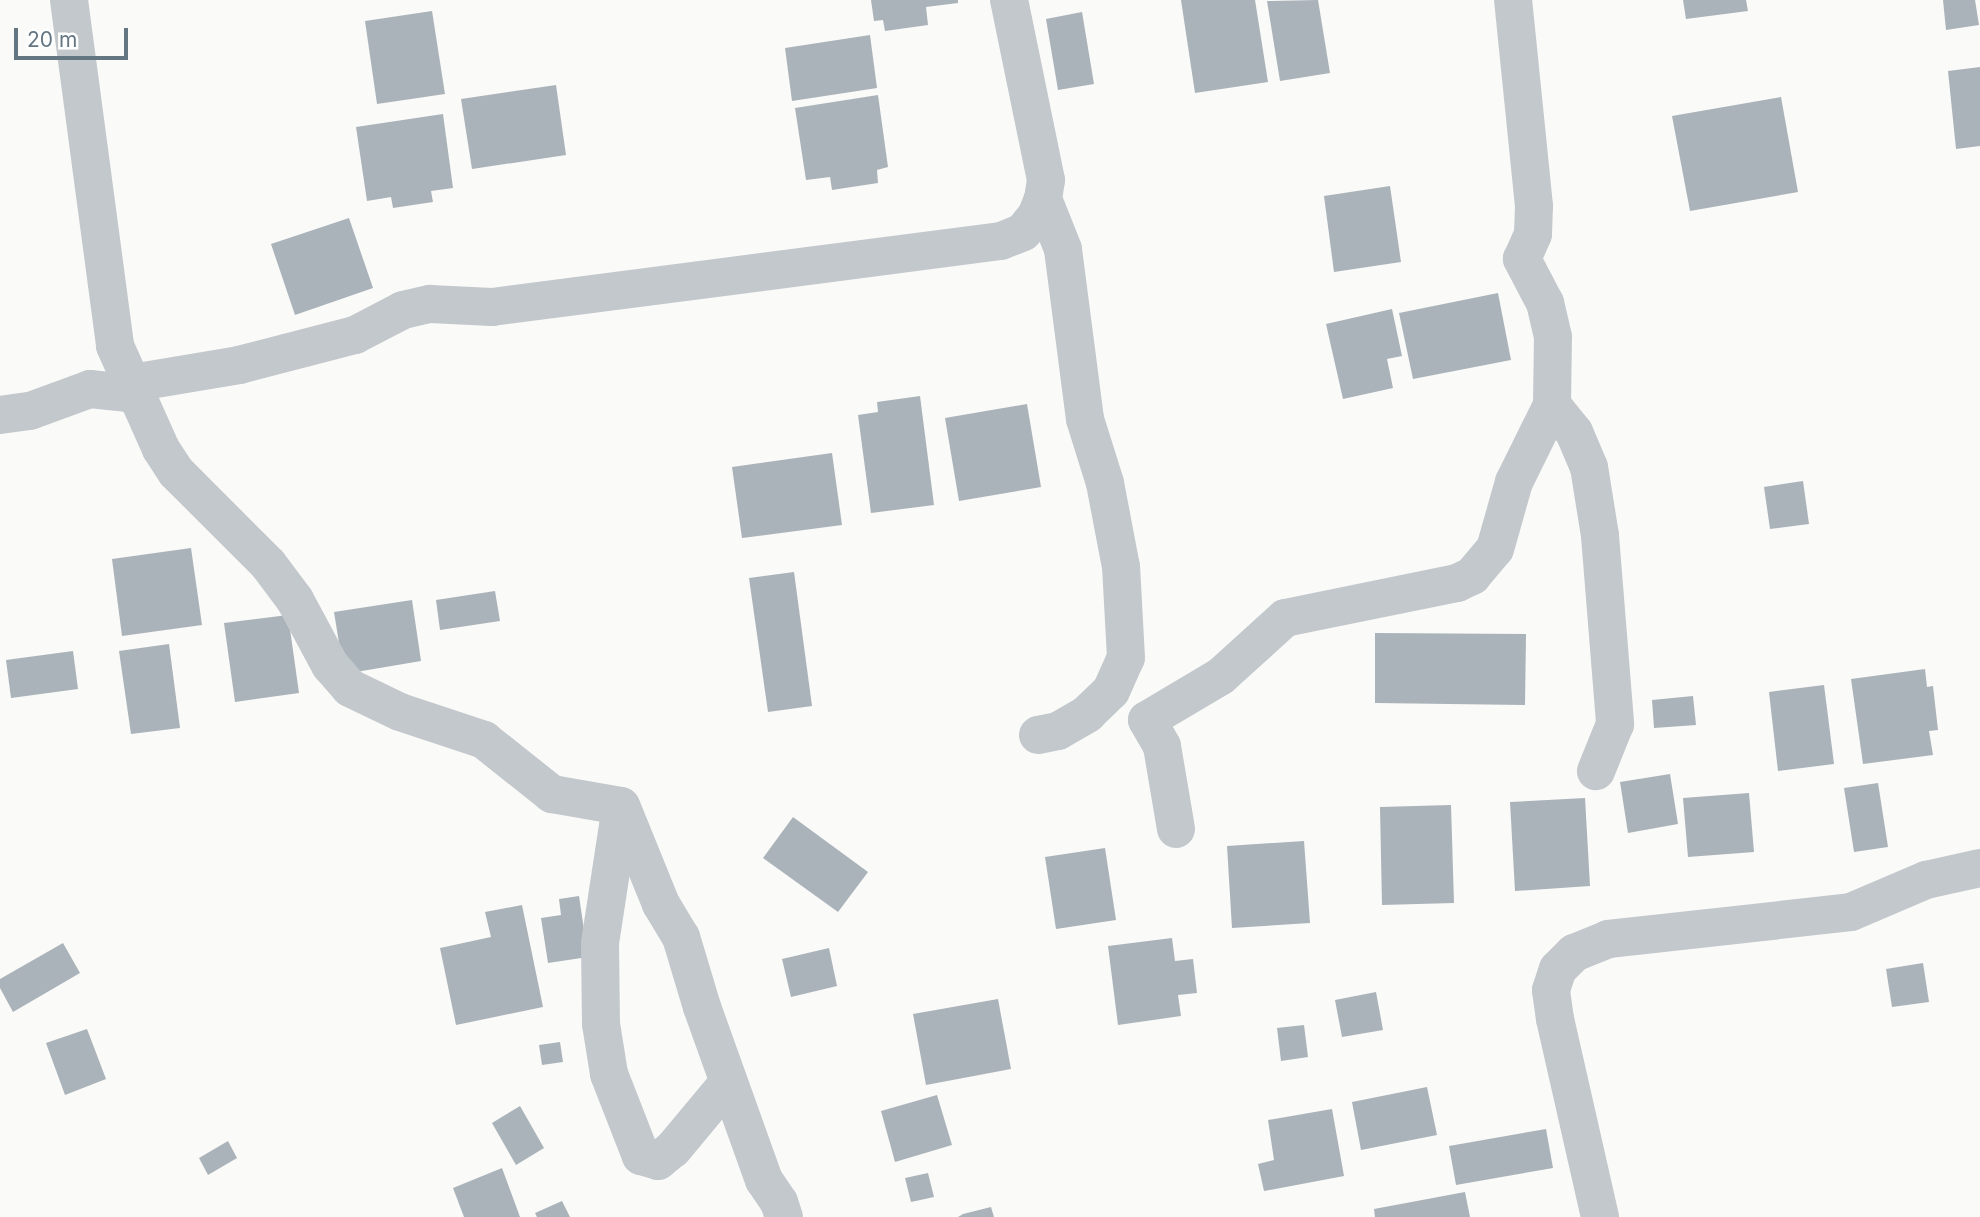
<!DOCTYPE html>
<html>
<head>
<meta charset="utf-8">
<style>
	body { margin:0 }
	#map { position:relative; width:1980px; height:1217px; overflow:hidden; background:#fafaf8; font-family:Inter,sans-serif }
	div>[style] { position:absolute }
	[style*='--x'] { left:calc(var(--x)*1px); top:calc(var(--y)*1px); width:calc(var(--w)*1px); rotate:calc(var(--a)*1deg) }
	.building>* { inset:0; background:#aab3b9 }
	.street>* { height:38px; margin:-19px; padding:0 19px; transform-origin:19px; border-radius:19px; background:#c3c8cc }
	span { translate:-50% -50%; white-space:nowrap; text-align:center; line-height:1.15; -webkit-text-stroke:7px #fff; paint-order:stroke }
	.scale { position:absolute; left:14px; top:28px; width:114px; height:32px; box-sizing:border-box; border:4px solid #657683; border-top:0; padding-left:9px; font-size:21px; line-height:24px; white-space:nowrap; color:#657683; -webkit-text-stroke:5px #fff; paint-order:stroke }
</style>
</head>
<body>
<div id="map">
	<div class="building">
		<div style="clip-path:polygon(871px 0,958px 0,958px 3px,926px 7px,928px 25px,885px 31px,883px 20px,874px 21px)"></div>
		<div style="clip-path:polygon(1181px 0,1255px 0,1268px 82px,1195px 93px)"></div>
		<div style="clip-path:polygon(1318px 0,1330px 73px,1280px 81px,1267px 1px)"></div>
		<div style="clip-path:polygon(1683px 0,1746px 0,1748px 11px,1686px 19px)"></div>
		<div style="clip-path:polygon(1943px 0,1975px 0,1979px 25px,1946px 30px)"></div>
		<div style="clip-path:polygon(432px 11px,445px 94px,377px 104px,365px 21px)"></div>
		<div style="clip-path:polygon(1082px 12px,1094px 84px,1058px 90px,1046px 19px)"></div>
		<div style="clip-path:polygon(870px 35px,877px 88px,792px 101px,785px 48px)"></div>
		<div style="clip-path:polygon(1980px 67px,1980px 146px,1956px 149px,1948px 71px)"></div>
		<div style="clip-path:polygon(556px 85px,566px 155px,472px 169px,461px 99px)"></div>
		<div style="clip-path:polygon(878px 95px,888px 167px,877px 170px,878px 183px,832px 190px,830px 177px,806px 180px,795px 108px)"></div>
		<div style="clip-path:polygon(1781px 97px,1798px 192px,1690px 211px,1672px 116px)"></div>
		<div style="clip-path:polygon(443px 114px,453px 188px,431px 191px,433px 202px,393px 208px,391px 197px,367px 201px,356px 127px)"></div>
		<div style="clip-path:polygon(1390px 186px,1401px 262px,1334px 272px,1324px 196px)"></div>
		<div style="clip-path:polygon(349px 218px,373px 288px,295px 315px,271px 244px)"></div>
		<div style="clip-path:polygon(1498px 293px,1511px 360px,1413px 379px,1399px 313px)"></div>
		<div style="clip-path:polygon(1392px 309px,1402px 356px,1387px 359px,1393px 388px,1343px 399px,1326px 324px)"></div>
		<div style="clip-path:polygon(920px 396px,934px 505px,871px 513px,858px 415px,878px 412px,877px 402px)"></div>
		<div style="clip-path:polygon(1027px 404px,1041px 487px,959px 501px,945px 418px)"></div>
		<div style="clip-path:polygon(832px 453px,842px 525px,742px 538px,732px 467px)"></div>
		<div style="clip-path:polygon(1803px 481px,1809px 524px,1770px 529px,1764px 487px)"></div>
		<div style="clip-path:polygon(191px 548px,202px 625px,122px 636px,112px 559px)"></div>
		<div style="clip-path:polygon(794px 572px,812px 706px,768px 712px,749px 578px)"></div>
		<div style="clip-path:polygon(495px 591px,500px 621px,440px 630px,436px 600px)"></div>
		<div style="clip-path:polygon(412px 600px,421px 661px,344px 674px,334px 612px)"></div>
		<div style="clip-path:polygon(288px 615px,299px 693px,235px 702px,224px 623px)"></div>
		<div style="clip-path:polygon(1375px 633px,1526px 634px,1525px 705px,1375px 703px)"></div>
		<div style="clip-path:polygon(169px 644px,180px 728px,131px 734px,119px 651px)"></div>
		<div style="clip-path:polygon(73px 651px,78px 689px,11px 698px,6px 660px)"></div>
		<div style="clip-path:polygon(1925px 669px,1927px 687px,1933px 686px,1938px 730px,1929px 731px,1933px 755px,1863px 764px,1851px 679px)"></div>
		<div style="clip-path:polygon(1824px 685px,1834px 764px,1778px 771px,1769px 692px)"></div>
		<div style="clip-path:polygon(1693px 696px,1696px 725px,1654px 728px,1652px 700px)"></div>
		<div style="clip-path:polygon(1670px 774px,1678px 824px,1628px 833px,1620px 782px)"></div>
		<div style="clip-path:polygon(1878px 783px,1888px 847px,1854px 852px,1844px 788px)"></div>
		<div style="clip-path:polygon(1749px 793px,1754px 852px,1688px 857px,1683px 798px)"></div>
		<div style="clip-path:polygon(1585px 798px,1590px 886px,1515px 891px,1510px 802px)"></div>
		<div style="clip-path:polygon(1451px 805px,1454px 903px,1382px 905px,1380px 807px)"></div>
		<div style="clip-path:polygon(793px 817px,868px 872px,838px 912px,763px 858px)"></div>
		<div style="clip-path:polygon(1304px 841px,1310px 923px,1232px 928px,1227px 846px)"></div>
		<div style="clip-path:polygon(1105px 848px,1116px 920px,1056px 929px,1045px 857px)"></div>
		<div style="clip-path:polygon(579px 896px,588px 957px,548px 963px,541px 918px,561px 915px,559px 899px)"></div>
		<div style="clip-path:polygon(522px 905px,543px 1007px,456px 1025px,440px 948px,491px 937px,485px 912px)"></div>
		<div style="clip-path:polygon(1172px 938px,1175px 961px,1193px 959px,1197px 993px,1178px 995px,1181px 1016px,1118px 1025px,1108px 946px)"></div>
		<div style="clip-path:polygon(63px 943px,80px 973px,13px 1012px,0 988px,0 979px)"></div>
		<div style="clip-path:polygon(829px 948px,837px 986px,791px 997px,782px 959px)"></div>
		<div style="clip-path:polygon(1923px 963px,1929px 1002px,1892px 1007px,1886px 969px)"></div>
		<div style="clip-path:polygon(1376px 992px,1383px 1030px,1342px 1037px,1335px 1000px)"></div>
		<div style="clip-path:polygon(998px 999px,1011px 1069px,926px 1085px,913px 1014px)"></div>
		<div style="clip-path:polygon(1304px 1025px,1308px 1057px,1281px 1061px,1277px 1028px)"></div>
		<div style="clip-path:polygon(87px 1029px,106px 1079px,65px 1095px,46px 1043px)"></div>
		<div style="clip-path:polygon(560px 1042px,563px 1062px,542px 1065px,539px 1045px)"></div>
		<div style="clip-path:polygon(1427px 1087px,1437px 1135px,1361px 1150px,1352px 1102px)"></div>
		<div style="clip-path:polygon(937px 1095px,952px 1145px,895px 1162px,881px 1111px)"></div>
		<div style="clip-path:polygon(520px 1106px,544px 1148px,516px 1165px,492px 1123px)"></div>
		<div style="clip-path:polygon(1332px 1109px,1344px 1176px,1264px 1191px,1258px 1164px,1274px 1160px,1268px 1120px)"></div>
		<div style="clip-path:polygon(1546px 1129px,1553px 1168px,1456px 1185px,1449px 1146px)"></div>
		<div style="clip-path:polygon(228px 1141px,237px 1158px,208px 1175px,199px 1158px)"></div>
		<div style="clip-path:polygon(502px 1168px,520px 1217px,464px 1217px,453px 1188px)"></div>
		<div style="clip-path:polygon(928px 1173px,934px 1197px,911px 1202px,905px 1178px)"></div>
		<div style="clip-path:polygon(1465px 1192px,1470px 1217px,1375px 1217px,1374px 1209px)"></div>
		<div style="clip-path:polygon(562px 1201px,570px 1217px,537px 1217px,535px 1213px)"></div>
		<div style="clip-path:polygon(991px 1207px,994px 1217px,958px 1217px,963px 1214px)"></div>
	</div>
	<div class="street">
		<div style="--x:69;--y:0;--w:349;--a:82.4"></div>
		<div style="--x:115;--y:346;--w:113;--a:65.9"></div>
		<div style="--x:161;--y:449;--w:27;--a:57"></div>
		<div style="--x:176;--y:472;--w:130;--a:45"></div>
		<div style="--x:268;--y:564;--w:45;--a:53.1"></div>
		<div style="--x:295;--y:600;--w:74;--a:61.7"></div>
		<div style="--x:330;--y:665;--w:30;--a:49"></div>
		<div style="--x:350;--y:688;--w:55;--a:25.6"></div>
		<div style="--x:400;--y:712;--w:89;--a:18.4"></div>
		<div style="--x:484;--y:740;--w:87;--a:38.5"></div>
		<div style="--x:552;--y:794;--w:70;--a:9.9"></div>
		<div style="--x:132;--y:383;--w:109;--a:-9.5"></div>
		<div style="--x:239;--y:365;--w:120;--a:-14.5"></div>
		<div style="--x:355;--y:335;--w:54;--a:-27.5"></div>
		<div style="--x:403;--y:310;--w:28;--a:-13"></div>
		<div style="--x:430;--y:304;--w:62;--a:2.8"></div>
		<div style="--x:492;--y:307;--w:513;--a:-7.39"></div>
		<div style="--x:1001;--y:241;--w:24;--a:-22"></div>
		<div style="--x:1023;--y:232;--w:21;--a:-51"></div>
		<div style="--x:1036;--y:216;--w:18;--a:-68"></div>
		<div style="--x:1043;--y:199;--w:19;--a:-81"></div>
		<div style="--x:1046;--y:180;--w:184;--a:-101.6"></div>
		<div style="--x:1552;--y:405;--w:35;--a:51"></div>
		<div style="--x:1574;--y:432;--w:38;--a:67"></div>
		<div style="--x:1589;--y:467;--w:70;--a:80.9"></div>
		<div style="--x:1600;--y:536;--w:189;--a:85.4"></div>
		<div style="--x:1615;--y:724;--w:51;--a:112"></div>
		<div style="--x:0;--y:415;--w:30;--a:-8"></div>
		<div style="--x:30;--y:411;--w:64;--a:-20.1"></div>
		<div style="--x:90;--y:389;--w:46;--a:6.2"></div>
		<div style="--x:1038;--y:735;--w:20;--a:-11"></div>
		<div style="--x:1058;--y:731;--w:34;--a:-30"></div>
		<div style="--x:1087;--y:714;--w:33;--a:-44"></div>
		<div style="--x:1111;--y:691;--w:36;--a:-66"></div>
		<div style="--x:1126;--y:658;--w:91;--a:-93.1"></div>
		<div style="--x:1121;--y:567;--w:86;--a:-100.8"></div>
		<div style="--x:1105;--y:483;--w:67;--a:-107.4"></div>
		<div style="--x:1085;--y:419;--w:171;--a:-97.4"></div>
		<div style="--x:1063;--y:249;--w:54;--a:-111.8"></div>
		<div style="--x:621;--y:806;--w:139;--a:98.7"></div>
		<div style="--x:600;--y:943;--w:81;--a:89.3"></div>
		<div style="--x:601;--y:1024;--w:51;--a:80.9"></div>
		<div style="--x:609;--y:1074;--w:88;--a:68.7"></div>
		<div style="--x:641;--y:1156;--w:18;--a:16"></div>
		<div style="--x:658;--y:1161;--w:19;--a:-39"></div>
		<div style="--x:673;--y:1149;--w:86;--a:-50.2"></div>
		<div style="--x:622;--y:808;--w:104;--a:67.9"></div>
		<div style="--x:661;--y:904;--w:39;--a:59"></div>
		<div style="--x:681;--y:937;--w:73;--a:73.3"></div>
		<div style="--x:702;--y:1007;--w:184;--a:70.3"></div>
		<div style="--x:764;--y:1180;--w:27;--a:56"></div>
		<div style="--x:779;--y:1202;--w:16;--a:72"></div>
		<div style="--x:1176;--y:829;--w:84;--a:-99.6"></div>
		<div style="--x:1162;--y:746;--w:30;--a:-120"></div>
		<div style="--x:1147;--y:720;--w:86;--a:-30.7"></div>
		<div style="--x:1221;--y:676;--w:86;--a:-42.2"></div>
		<div style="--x:1285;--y:618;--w:176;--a:-11.5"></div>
		<div style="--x:1457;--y:583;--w:17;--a:-25"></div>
		<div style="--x:1472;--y:576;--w:35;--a:-50"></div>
		<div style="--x:1495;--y:549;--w:70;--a:-74.2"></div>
		<div style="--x:1514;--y:482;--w:86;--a:-63.7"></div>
		<div style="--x:1552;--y:405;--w:68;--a:-89.2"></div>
		<div style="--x:1553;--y:337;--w:35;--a:-103"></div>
		<div style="--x:1545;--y:303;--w:50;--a:-117.6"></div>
		<div style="--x:1522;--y:259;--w:27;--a:-66"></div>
		<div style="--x:1533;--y:234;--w:28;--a:-88"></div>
		<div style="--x:1534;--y:206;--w:207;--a:-95.8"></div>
		<div style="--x:1600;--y:1217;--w:203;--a:-102.8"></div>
		<div style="--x:1555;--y:1019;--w:29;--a:-98"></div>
		<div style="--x:1551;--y:990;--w:22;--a:-72"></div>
		<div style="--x:1558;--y:969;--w:23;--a:-45"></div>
		<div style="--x:1574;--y:953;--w:37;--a:-22"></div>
		<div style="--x:1608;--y:939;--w:244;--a:-6.3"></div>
		<div style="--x:1851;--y:912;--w:82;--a:-23.1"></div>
		<div style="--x:1926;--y:880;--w:55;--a:-12.5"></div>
	</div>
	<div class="scale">20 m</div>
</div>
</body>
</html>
